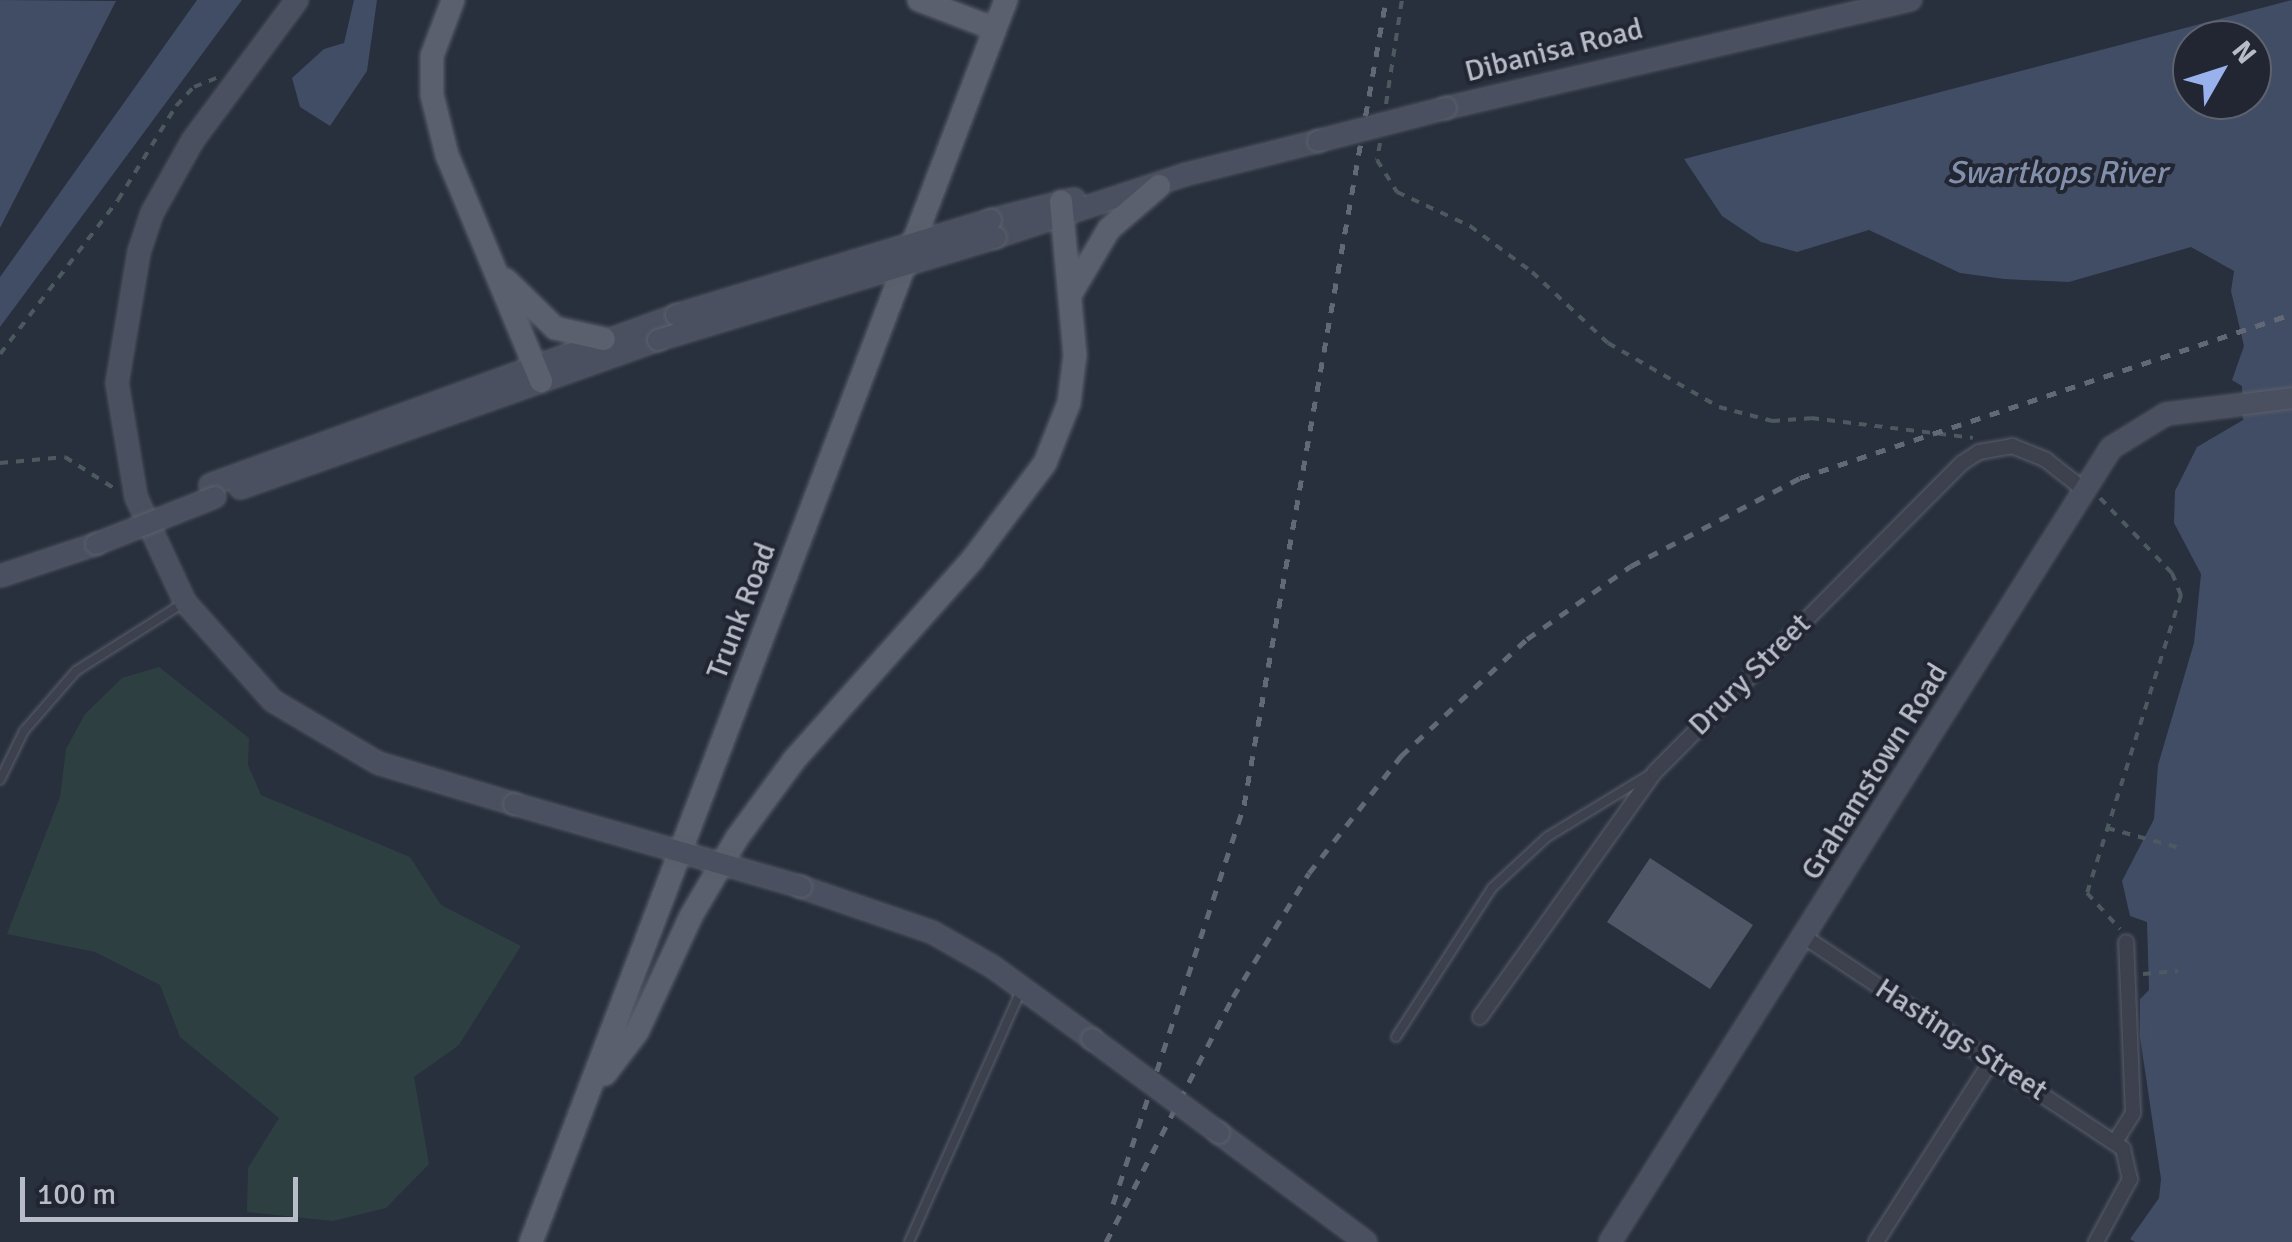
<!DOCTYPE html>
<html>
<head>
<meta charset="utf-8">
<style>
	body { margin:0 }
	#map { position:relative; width:2292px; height:1242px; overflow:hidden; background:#282f3d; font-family:Signika,sans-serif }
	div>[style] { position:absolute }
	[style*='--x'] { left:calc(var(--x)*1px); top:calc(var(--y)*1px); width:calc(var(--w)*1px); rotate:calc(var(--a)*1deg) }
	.green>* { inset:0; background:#2e3f42 }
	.water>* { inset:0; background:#414d65 }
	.building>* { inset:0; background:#4f5665 }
	.path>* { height:4px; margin-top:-2px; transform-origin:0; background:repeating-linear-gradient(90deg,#4c5a5f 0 8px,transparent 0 16px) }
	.roads { filter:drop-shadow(0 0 2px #5a5f6b) drop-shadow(0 0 2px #5a5f6b) }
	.lane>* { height:8px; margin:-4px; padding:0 4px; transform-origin:4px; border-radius:4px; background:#3c414d }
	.street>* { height:14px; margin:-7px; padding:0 7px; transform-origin:7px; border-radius:7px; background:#3c414d }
	.secondary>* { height:20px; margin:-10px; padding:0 10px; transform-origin:10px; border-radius:10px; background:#4a505f }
	.primary>* { height:22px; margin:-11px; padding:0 11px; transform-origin:11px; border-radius:11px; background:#5a606d }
	.rail>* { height:5px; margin-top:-2.5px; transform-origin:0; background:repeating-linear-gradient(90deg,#626876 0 10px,transparent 0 20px) }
	.bridges { filter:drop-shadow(0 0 2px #5a5f6b) drop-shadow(0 0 2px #5a5f6b) }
	.secondary-bridge>* { height:20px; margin:-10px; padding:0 10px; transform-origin:10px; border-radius:10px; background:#4a505f }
	span { translate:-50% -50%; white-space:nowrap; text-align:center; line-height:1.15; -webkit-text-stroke:8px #212632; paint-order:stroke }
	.street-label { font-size:30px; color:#b8bcc8 }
	.water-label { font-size:32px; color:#8390ab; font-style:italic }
	.north { position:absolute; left:2172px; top:20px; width:100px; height:100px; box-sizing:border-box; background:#212632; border:2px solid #5d626e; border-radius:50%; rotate:51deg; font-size:28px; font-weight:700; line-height:40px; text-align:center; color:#b8bcc8 }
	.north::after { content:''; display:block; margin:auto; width:35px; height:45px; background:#99b1ec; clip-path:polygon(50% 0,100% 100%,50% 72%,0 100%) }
	.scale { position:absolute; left:20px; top:1177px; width:278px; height:45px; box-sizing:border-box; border:5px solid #b8bcc8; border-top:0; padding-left:12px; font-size:30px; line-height:35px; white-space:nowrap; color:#b8bcc8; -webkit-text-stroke:8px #212632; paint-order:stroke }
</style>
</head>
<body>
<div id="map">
	<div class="green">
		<div style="clip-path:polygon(159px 667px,249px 738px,248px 765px,261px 795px,410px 857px,441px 905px,521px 946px,459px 1045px,414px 1077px,429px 1164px,386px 1208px,333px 1221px,247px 1212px,248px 1168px,279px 1118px,180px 1037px,160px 985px,95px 952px,7px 934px,60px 797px,66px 749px,85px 714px,122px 678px)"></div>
	</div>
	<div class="water">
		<div style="clip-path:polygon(0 0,116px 1px,0 228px)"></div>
		<div style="clip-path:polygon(197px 0,242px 0,0 327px,0 277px)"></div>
		<div style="clip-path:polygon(354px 0,377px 0,367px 71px,330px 126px,300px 107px,292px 78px,324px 49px,344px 43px)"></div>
		<div style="clip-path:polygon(evenodd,2292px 0,2292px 1242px,2135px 1242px,2130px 1239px,2159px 1198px,2161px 1179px,2140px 1037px,2140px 999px,2149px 990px,2147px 922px,2130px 916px,2122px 881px,2154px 819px,2158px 765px,2194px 643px,2201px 574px,2174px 523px,2175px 491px,2197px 447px,2243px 420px,2242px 386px,2232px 380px,2244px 346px,2231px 291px,2234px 271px,2191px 247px,2069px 282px,2004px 279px,1960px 273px,1869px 230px,1797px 252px,1761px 242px,1722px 216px,1684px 159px,2292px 0,2192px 40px,2252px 40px,2252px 100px,2192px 100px,2192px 40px)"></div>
	</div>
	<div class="building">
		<div style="clip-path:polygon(1650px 858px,1753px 925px,1710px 989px,1607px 922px)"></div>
	</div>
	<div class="path">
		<div style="--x:1386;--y:104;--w:105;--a:-81.3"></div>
		<div style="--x:1380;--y:143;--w:17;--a:100"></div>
		<div style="--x:1377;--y:160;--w:38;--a:58"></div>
		<div style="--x:1397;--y:192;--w:81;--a:25"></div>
		<div style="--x:1470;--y:226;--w:77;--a:36.6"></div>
		<div style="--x:1532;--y:272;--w:104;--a:43.1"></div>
		<div style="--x:1608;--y:343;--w:128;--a:30"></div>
		<div style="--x:1719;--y:407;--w:55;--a:14.8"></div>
		<div style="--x:1772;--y:421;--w:39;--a:-4"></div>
		<div style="--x:1811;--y:418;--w:163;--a:7"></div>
		<div style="--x:0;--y:354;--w:194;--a:-52.5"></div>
		<div style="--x:118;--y:200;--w:110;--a:-58.3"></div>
		<div style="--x:176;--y:106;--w:26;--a:-47"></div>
		<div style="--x:194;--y:87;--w:24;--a:-22"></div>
		<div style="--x:0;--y:463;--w:65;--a:-5.3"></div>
		<div style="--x:65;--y:457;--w:59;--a:32.6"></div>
		<div style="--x:2100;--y:498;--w:104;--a:46.2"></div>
		<div style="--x:2172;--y:573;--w:24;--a:68"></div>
		<div style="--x:2181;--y:595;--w:312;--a:107.5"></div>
		<div style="--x:2087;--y:893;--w:49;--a:47.5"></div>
		<div style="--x:2107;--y:828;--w:76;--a:15.3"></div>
		<div style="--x:2143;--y:974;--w:35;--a:-5"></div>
	</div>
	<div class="roads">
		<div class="lane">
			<div style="--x:0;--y:780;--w:55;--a:-63.9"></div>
			<div style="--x:24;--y:731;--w:79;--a:-49.1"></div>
			<div style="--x:76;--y:671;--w:127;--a:-32.4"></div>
			<div style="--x:1396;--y:1037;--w:177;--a:-57.2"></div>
			<div style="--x:1492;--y:888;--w:75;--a:-42.8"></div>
			<div style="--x:1547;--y:837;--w:117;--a:-31.4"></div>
			<div style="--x:909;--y:1242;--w:275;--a:-66"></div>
		</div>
		<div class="street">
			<div style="--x:1806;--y:938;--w:381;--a:33.6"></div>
			<div style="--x:2123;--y:1149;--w:31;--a:77"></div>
			<div style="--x:2130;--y:1179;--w:72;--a:118.4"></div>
			<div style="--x:1480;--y:1017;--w:301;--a:-54.5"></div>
			<div style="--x:1655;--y:772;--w:436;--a:-45.2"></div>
			<div style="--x:1962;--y:463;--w:20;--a:-33"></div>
			<div style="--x:1979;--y:452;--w:34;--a:-10"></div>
			<div style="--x:2012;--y:446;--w:37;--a:22"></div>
			<div style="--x:2046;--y:460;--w:47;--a:38.1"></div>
			<div style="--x:2115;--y:1142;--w:34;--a:-58"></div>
			<div style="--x:2133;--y:1113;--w:171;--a:-92.3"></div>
			<div style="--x:1876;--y:1242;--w:216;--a:-57.5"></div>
		</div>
		<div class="secondary">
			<div style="--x:297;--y:0;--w:174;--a:126.6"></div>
			<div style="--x:193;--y:140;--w:84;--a:119.3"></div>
			<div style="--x:152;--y:213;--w:41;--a:108.4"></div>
			<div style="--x:139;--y:252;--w:133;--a:99.5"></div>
			<div style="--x:117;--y:383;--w:116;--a:80.5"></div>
			<div style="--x:136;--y:497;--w:116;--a:65"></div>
			<div style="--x:185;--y:602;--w:132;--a:48.4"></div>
			<div style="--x:273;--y:701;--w:122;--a:30.6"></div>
			<div style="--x:378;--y:763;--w:142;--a:16.8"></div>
			<div style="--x:1446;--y:108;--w:477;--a:-13.1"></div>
			<div style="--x:991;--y:220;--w:86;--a:-14.2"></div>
			<div style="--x:996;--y:237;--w:197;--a:-18.3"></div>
			<div style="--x:1183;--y:175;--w:139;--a:-14.1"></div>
			<div style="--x:210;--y:485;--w:496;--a:-20"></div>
			<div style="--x:240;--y:488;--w:443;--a:-19.5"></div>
			<div style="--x:0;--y:576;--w:101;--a:-18.4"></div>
			<div style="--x:801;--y:887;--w:139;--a:19"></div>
			<div style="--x:932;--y:932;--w:70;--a:29.8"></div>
			<div style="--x:993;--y:967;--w:122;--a:36"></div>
			<div style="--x:1219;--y:1133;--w:183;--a:36.6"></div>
			<div style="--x:1610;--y:1242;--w:939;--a:-57.75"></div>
			<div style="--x:2111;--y:448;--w:65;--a:-31.7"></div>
			<div style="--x:2166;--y:414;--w:127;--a:-7.2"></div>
		</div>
		<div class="primary">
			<div style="--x:453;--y:0;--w:60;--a:110.6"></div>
			<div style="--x:432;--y:56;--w:39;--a:90"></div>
			<div style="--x:432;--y:95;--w:62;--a:76"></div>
			<div style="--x:447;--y:155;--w:245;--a:67.4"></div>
			<div style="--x:919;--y:0;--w:81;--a:20.9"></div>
			<div style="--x:506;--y:280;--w:69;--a:44.4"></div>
			<div style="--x:555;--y:328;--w:50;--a:12.7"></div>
			<div style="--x:1073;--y:290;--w:71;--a:-59.5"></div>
			<div style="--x:1109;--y:229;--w:66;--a:-40.7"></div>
			<div style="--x:605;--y:1074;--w:53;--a:-52.7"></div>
			<div style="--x:637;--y:1032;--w:128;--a:-65"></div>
			<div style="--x:691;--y:916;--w:91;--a:-59.5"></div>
			<div style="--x:737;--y:838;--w:97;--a:-53.8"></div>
			<div style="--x:794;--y:760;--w:268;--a:-48.3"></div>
			<div style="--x:972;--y:560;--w:121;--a:-53"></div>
			<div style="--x:1045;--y:463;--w:65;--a:-68.2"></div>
			<div style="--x:1069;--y:403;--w:48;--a:-82.9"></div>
			<div style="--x:1075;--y:355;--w:154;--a:-95.2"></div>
			<div style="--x:531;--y:1242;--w:1330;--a:-69.07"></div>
		</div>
	</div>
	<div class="rail">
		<div style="--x:1113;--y:1204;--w:420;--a:-71.8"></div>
		<div style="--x:1244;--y:805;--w:817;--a:-80"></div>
		<div style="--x:1106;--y:1242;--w:276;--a:-62.6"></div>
		<div style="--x:1233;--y:997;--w:145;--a:-58.5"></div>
		<div style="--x:1309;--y:873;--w:149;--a:-51.8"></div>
		<div style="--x:1401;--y:756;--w:172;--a:-42.9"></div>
		<div style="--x:1527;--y:639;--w:127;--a:-35.1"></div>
		<div style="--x:1631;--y:566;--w:191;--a:-27.5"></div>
		<div style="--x:1800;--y:478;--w:519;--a:-18.43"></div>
	</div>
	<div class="bridges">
		<div class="secondary-bridge">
			<div style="--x:1318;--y:141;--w:132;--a:-14.5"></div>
			<div style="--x:676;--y:315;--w:329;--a:-16.8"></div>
			<div style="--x:658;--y:340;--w:353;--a:-16.9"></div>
			<div style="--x:96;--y:544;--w:128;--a:-21.6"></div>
			<div style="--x:514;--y:804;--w:299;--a:16.1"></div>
			<div style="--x:1092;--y:1039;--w:158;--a:36.5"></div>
		</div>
	</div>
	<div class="street-label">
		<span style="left:1554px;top:51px;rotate:-14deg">Dibanisa Road</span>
		<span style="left:742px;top:611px;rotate:-69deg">Trunk Road</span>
		<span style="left:1750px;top:675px;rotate:-45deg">Drury Street</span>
		<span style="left:1875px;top:772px;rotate:-58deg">Grahamstown Road</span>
		<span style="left:1961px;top:1040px;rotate:33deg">Hastings Street</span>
	</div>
	<div class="water-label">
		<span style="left:2057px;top:173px">Swartkops River</span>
	</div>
	<div class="north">N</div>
	<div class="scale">100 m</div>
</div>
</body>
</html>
